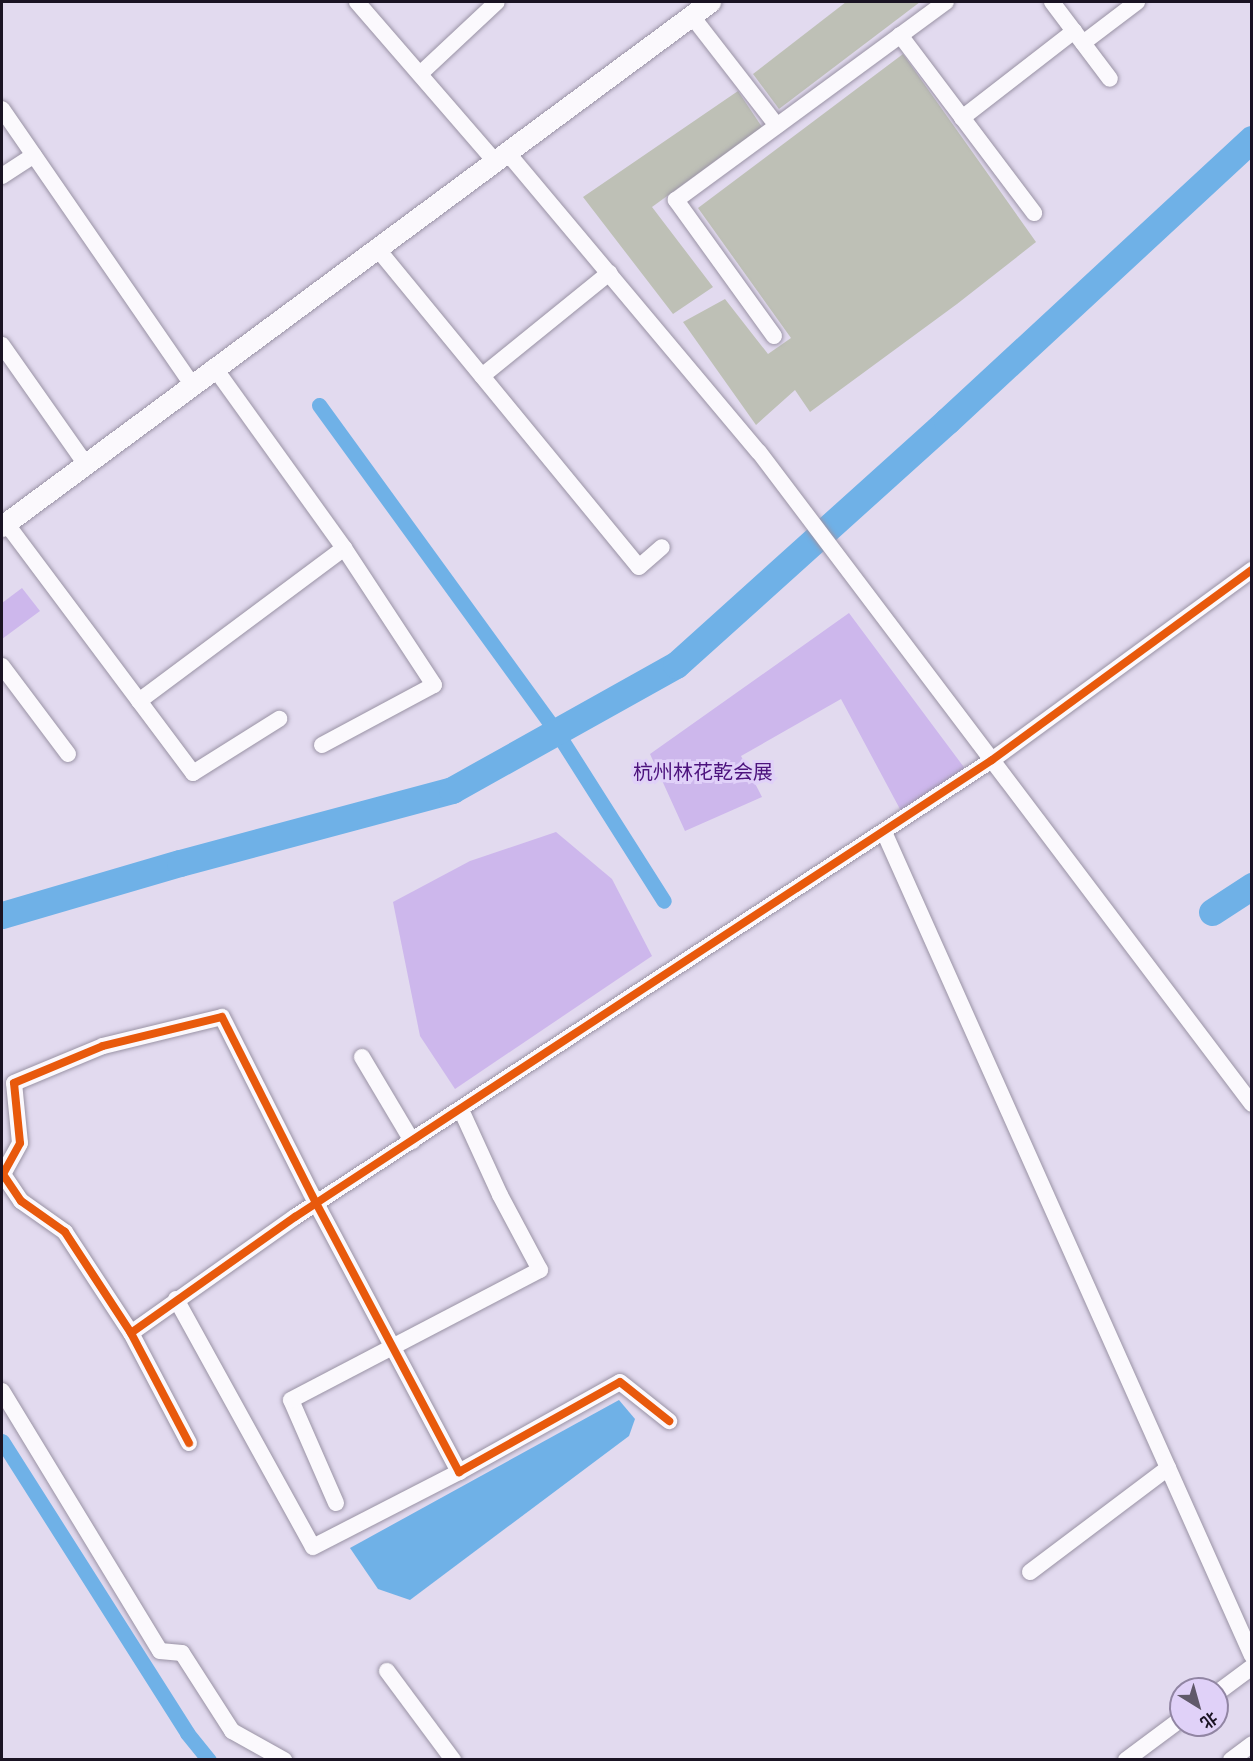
<!DOCTYPE html>
<html>
<head>
<meta charset="utf-8">
<style>
	body { margin:0 }
	#map { position:relative; width:1253px; height:1761px; overflow:hidden; background:#e2daef; font-family:Arial,"Noto Sans SC",sans-serif }
	div>[style] { position:absolute }
	[style*='--x'] { left:calc(var(--x)*1px); top:calc(var(--y)*1px); width:calc(var(--w)*1px); rotate:calc(var(--a)*1deg) }
	.green>* { inset:0; background:#cdb7ec }
	.water>* { inset:0; background:#6fb1e7 }
	.canal>* { height:15px; margin:-7.5px; padding:0 7.5px; transform-origin:7.5px; border-radius:7.5px; background:#6fb1e7 }
	.river>* { height:27px; margin:-13.5px; padding:0 13.5px; transform-origin:13.5px; border-radius:13.5px; background:#6fb1e7 }
	.building>* { inset:0; background:#bec0b6 }
	.roads { filter:drop-shadow(0 0 2px #9a93a5) drop-shadow(0 0 2px #9a93a5) }
	.minor>* { height:16px; margin:-8px; padding:0 8px; transform-origin:8px; border-radius:8px; background:#fbf9fd }
	.major>* { height:21px; margin:-10.5px; padding:0 10.5px; transform-origin:10.5px; border-radius:10.5px; background:#fbf9fd }
	.cycleway>* { height:8px; margin:-4px; padding:0 4px; transform-origin:4px; border-radius:4px; background:#e8590c }
	span { translate:-50% -50%; white-space:nowrap; text-align:center; line-height:1.15; -webkit-text-stroke:6px #e0d1f8; paint-order:stroke }
	.park-label { font-size:20px; color:#4c127d }
	.frame { position:absolute; inset:0; border:3px solid #1a1323; pointer-events:none }
	.north { position:absolute; left:1169px; top:1677px; width:60px; height:60px; box-sizing:border-box; background:#e0d1f8; border:2px solid #9185a3; border-radius:50%; rotate:143deg; font-size:16px; font-weight:700; line-height:24px; text-align:center; color:#1a1323 }
	.north::after { content:''; display:block; margin:auto; width:21px; height:27px; background:#60596a; clip-path:polygon(50% 0,100% 100%,50% 72%,0 100%) }
</style>
</head>
<body>
<div id="map">
	<div class="green">
		<div style="clip-path:polygon(22px 588px,40px 611px,2px 639px,2px 603px)"></div>
		<div style="clip-path:polygon(849px 613px,966px 770px,901px 811px,841px 699px,741px 756px,762px 797px,685px 831px,650px 754px)"></div>
		<div style="clip-path:polygon(556px 832px,612px 879px,652px 956px,455px 1089px,420px 1036px,393px 902px,470px 861px)"></div>
	</div>
	<div class="water">
		<div style="clip-path:polygon(619px 1400px,635px 1419px,629px 1436px,410px 1600px,378px 1589px,350px 1548px)"></div>
	</div>
	<div class="canal">
		<div style="--x:319;--y:405;--w:403;--a:54"></div>
		<div style="--x:556;--y:731;--w:201;--a:57.6"></div>
		<div style="--x:2;--y:1441;--w:346;--a:57.6"></div>
		<div style="--x:187;--y:1733;--w:35;--a:51"></div>
	</div>
	<div class="river">
		<div style="--x:1212;--y:912;--w:48;--a:-33"></div>
		<div style="--x:2;--y:915;--w:185;--a:-16.3"></div>
		<div style="--x:180;--y:863;--w:282;--a:-15"></div>
		<div style="--x:452;--y:790;--w:257;--a:-29.2"></div>
		<div style="--x:676;--y:665;--w:365;--a:-42"></div>
		<div style="--x:947;--y:421;--w:415;--a:-42.8"></div>
	</div>
	<div class="building">
		<div style="clip-path:polygon(846px 2px,920px 2px,779px 109px,753px 74px)"></div>
		<div style="clip-path:polygon(903px 54px,1036px 242px,957px 304px,810px 412px,795px 390px,756px 425px,683px 322px,725px 299px,768px 354px,791px 338px,698px 208px)"></div>
		<div style="clip-path:polygon(738px 91px,762px 127px,652px 207px,713px 287px,673px 314px,583px 197px)"></div>
	</div>
	<div class="roads">
		<div class="minor">
			<div style="--x:357;--y:2;--w:209;--a:49.1"></div>
			<div style="--x:1052;--y:2;--w:96;--a:53"></div>
			<div style="--x:691;--y:15;--w:140;--a:52.2"></div>
			<div style="--x:900;--y:35;--w:223;--a:53"></div>
			<div style="--x:1083;--y:43;--w:68;--a:-37.2"></div>
			<div style="--x:420;--y:74;--w:105;--a:-43.1"></div>
			<div style="--x:2;--y:109;--w:334;--a:55.4"></div>
			<div style="--x:962;--y:118;--w:142;--a:-37.8"></div>
			<div style="--x:506;--y:151;--w:393;--a:50"></div>
			<div style="--x:759;--y:452;--w:817;--a:52.91"></div>
			<div style="--x:2;--y:176;--w:38;--a:-33"></div>
			<div style="--x:376;--y:247;--w:414;--a:50.6"></div>
			<div style="--x:639;--y:567;--w:30;--a:-41"></div>
			<div style="--x:774;--y:336;--w:168;--a:-125.8"></div>
			<div style="--x:676;--y:200;--w:335;--a:-36.3"></div>
			<div style="--x:2;--y:345;--w:144;--a:54.9"></div>
			<div style="--x:482;--y:376;--w:164;--a:-39"></div>
			<div style="--x:6;--y:523;--w:312;--a:53.2"></div>
			<div style="--x:193;--y:773;--w:102;--a:-32.1"></div>
			<div style="--x:2;--y:666;--w:110;--a:53.1"></div>
			<div style="--x:139;--y:701;--w:256;--a:-36.7"></div>
			<div style="--x:344;--y:548;--w:223;--a:-125.7"></div>
			<div style="--x:322;--y:745;--w:127;--a:-28.2"></div>
			<div style="--x:434;--y:685;--w:164;--a:-123.3"></div>
			<div style="--x:884;--y:832;--w:902;--a:65.93"></div>
			<div style="--x:362;--y:1057;--w:98;--a:59.2"></div>
			<div style="--x:176;--y:1299;--w:283;--a:61.1"></div>
			<div style="--x:313;--y:1547;--w:164;--a:-27.2"></div>
			<div style="--x:131;--y:1333;--w:201;--a:-35.3"></div>
			<div style="--x:295;--y:1217;--w:833;--a:-33.25"></div>
			<div style="--x:992;--y:760;--w:322;--a:-36.2"></div>
			<div style="--x:2;--y:1391;--w:304;--a:58.7"></div>
			<div style="--x:160;--y:1651;--w:22;--a:5"></div>
			<div style="--x:182;--y:1653;--w:93;--a:57.3"></div>
			<div style="--x:232;--y:1731;--w:60;--a:29.1"></div>
			<div style="--x:189;--y:1443;--w:124;--a:-117.8"></div>
			<div style="--x:131;--y:1333;--w:121;--a:-123.2"></div>
			<div style="--x:65;--y:1232;--w:54;--a:-144.8"></div>
			<div style="--x:21;--y:1201;--w:32;--a:-124"></div>
			<div style="--x:3;--y:1174;--w:35;--a:-61"></div>
			<div style="--x:20;--y:1143;--w:60;--a:-95.7"></div>
			<div style="--x:14;--y:1083;--w:96;--a:-22.6"></div>
			<div style="--x:103;--y:1046;--w:122;--a:-13.7"></div>
			<div style="--x:222;--y:1017;--w:208;--a:63.2"></div>
			<div style="--x:316;--y:1203;--w:305;--a:62"></div>
			<div style="--x:459;--y:1472;--w:184;--a:-29.2"></div>
			<div style="--x:620;--y:1382;--w:63;--a:38.5"></div>
			<div style="--x:336;--y:1503;--w:112;--a:-113.6"></div>
			<div style="--x:291;--y:1400;--w:281;--a:-27.6"></div>
			<div style="--x:540;--y:1270;--w:85;--a:-118.1"></div>
			<div style="--x:500;--y:1195;--w:94;--a:-114.6"></div>
			<div style="--x:1030;--y:1572;--w:173;--a:-37"></div>
			<div style="--x:387;--y:1671;--w:111;--a:53.4"></div>
			<div style="--x:1217;--y:1693;--w:44;--a:-36.6"></div>
			<div style="--x:1126;--y:1760;--w:69;--a:-36.7"></div>
			<div style="--x:1231;--y:1760;--w:26;--a:-37"></div>
		</div>
		<div class="major">
			<div style="--x:2;--y:526;--w:881;--a:-36.51"></div>
		</div>
	</div>
	<div class="cycleway">
		<div style="--x:131;--y:1333;--w:201;--a:-35.3"></div>
		<div style="--x:295;--y:1217;--w:833;--a:-33.25"></div>
		<div style="--x:992;--y:760;--w:322;--a:-36.2"></div>
		<div style="--x:189;--y:1443;--w:124;--a:-117.8"></div>
		<div style="--x:131;--y:1333;--w:121;--a:-123.2"></div>
		<div style="--x:65;--y:1232;--w:54;--a:-144.8"></div>
		<div style="--x:21;--y:1201;--w:32;--a:-124"></div>
		<div style="--x:3;--y:1174;--w:35;--a:-61"></div>
		<div style="--x:20;--y:1143;--w:60;--a:-95.7"></div>
		<div style="--x:14;--y:1083;--w:96;--a:-22.6"></div>
		<div style="--x:103;--y:1046;--w:122;--a:-13.7"></div>
		<div style="--x:222;--y:1017;--w:208;--a:63.2"></div>
		<div style="--x:316;--y:1203;--w:305;--a:62"></div>
		<div style="--x:459;--y:1472;--w:184;--a:-29.2"></div>
		<div style="--x:620;--y:1382;--w:63;--a:38.5"></div>
	</div>
	<div class="park-label">
		<span style="left:703px;top:772px">杭州林花乾会展</span>
	</div>
	<div class="frame"></div>
	<div class="north">北</div>
</div>
</body>
</html>
